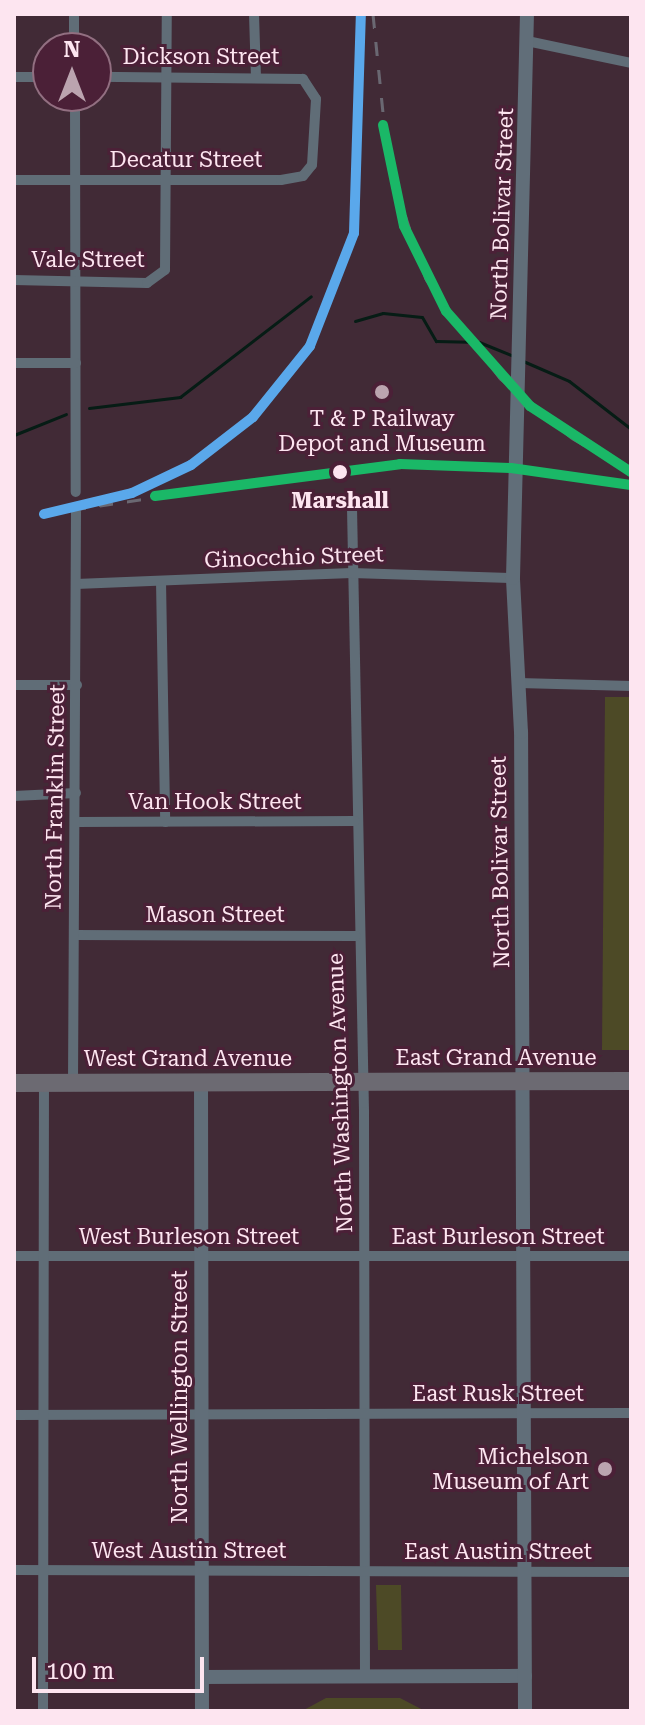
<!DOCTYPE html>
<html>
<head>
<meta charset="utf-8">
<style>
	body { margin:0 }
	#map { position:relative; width:645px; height:1725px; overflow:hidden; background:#412a36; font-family:"Roboto Serif",serif }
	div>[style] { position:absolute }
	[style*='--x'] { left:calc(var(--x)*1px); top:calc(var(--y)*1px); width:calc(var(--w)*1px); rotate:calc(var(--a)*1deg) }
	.green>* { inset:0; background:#4d4a26 }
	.stream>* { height:3px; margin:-1.5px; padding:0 1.5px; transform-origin:1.5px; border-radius:1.5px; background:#061c15 }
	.street>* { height:10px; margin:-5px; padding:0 5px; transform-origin:5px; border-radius:5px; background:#606d77 }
	.secondary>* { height:14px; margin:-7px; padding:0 7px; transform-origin:7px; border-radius:7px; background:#616e79 }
	.highway>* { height:18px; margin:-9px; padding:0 9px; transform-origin:9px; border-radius:9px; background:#6c6a72 }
	.rail>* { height:3px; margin-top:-1.5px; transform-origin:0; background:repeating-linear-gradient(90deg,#6a6872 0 14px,transparent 0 28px) }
	.rail-1>* { height:10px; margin:-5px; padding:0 5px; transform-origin:5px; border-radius:5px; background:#5aa8eb }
	.rail-2>* { height:10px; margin:-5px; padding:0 5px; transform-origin:5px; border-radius:5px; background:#1ab867 }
	.dots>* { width:22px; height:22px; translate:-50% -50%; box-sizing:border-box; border:4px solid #4b2037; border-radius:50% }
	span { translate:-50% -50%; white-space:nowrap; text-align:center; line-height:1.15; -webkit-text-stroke:6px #4b2037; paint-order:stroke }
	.street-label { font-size:22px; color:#fde5f0 }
	.poi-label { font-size:22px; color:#fde5f0 }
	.right { translate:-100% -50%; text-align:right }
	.stop-label { font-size:22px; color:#fde5f0; font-weight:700 }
	.frame { position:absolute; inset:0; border:16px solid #fde5f0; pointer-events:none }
	.north { position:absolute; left:32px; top:32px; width:80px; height:80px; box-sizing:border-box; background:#4b2037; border:2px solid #926f81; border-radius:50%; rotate:0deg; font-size:22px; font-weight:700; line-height:32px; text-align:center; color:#fde5f0 }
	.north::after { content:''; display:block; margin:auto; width:28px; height:36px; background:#bba4af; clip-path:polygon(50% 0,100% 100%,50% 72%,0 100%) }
	.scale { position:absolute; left:32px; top:1657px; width:172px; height:36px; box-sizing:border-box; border:4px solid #fde5f0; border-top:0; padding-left:10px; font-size:24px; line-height:28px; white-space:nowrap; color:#fde5f0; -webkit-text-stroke:6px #4b2037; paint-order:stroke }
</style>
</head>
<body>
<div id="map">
	<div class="green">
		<div style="clip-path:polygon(605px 697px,631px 697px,631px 1050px,602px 1050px)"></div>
		<div style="clip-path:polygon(376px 1585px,401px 1585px,402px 1650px,378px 1650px)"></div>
		<div style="clip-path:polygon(326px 1698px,400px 1698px,425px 1711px,302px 1711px)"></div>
	</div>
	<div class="stream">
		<div style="--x:355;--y:321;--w:29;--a:-16"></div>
		<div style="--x:383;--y:313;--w:39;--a:6"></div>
		<div style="--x:422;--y:317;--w:28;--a:60"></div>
		<div style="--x:436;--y:341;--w:43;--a:1.3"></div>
		<div style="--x:479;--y:342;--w:37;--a:22"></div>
		<div style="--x:523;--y:361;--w:50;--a:23.5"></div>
		<div style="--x:569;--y:381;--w:78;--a:37.7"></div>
		<div style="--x:89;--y:408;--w:92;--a:-6.9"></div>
		<div style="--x:180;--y:397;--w:165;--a:-37.6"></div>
		<div style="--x:14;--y:435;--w:56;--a:-22"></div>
	</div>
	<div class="street">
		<div style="--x:74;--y:14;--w:34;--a:90"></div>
		<div style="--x:254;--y:14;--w:62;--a:88.2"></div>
		<div style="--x:527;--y:41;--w:106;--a:11.9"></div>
		<div style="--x:14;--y:77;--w:34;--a:0"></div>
		<div style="--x:75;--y:96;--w:396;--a:89.9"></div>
		<div style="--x:14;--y:180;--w:267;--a:0"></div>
		<div style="--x:281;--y:180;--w:22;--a:-10"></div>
		<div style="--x:303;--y:176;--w:14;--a:-51"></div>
		<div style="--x:312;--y:165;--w:66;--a:-86.5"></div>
		<div style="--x:316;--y:99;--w:24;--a:-123"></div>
		<div style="--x:303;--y:79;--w:207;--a:-179.4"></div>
		<div style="--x:14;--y:280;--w:133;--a:1.3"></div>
		<div style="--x:147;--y:283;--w:22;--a:-36"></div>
		<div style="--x:165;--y:270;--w:256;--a:-89.6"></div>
		<div style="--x:14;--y:363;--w:62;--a:0"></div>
		<div style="--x:352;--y:508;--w:604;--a:88.86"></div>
		<div style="--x:364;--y:1112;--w:564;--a:89.9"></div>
		<div style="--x:161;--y:581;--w:241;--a:89"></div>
		<div style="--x:76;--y:584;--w:276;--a:-2.3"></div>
		<div style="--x:352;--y:573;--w:161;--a:1.8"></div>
		<div style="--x:519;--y:683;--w:112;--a:1.5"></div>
		<div style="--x:14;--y:685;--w:63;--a:0"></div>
		<div style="--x:14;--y:796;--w:62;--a:-2.8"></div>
		<div style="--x:76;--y:822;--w:279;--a:-0.2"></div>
		<div style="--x:74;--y:935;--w:282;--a:0.2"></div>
		<div style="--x:73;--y:1083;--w:571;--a:-89.7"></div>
		<div style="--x:14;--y:1256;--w:617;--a:0"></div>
		<div style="--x:14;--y:1415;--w:617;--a:-0.19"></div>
		<div style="--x:14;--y:1570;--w:617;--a:0.19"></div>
		<div style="--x:43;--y:1711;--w:628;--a:-89.91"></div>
	</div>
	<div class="secondary">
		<div style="--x:201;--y:1082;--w:629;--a:89.91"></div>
		<div style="--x:202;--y:1677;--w:323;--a:-0.2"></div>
		<div style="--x:525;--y:1711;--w:979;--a:-90.23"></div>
		<div style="--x:521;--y:732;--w:154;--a:-93"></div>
		<div style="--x:513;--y:578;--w:564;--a:-88.58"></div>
	</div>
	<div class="highway">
		<div style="--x:14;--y:1083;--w:617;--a:-0.19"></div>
	</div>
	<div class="rail">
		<div style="--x:373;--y:14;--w:149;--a:84.2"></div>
		<div style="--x:388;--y:162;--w:123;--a:72"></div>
		<div style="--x:426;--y:279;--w:124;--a:53.2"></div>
		<div style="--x:500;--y:378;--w:94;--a:39.8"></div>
		<div style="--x:572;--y:438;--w:68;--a:30"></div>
		<div style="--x:44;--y:514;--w:329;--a:-8.6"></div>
		<div style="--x:369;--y:465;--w:142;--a:1.2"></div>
		<div style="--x:511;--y:468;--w:121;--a:8.1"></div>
	</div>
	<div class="rail-1">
		<div style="--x:44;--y:514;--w:90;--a:-13.4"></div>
		<div style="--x:132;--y:493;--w:65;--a:-25.4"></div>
		<div style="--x:191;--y:465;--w:78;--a:-37.7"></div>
		<div style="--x:253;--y:417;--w:91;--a:-51.2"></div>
		<div style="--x:310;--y:346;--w:121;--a:-68.7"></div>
		<div style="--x:354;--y:233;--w:219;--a:-88.2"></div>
	</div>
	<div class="rail-2">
		<div style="--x:383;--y:125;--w:103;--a:78.3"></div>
		<div style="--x:404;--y:226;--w:95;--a:63.7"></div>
		<div style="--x:446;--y:311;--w:127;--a:48.5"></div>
		<div style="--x:530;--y:406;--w:121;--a:33.2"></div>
		<div style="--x:155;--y:496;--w:247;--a:-7.4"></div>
		<div style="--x:400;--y:464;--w:111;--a:2.1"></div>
		<div style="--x:511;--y:468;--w:121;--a:8.1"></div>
	</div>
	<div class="dots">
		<div style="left:382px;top:392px;background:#bba4af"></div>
		<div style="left:340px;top:472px;background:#fde5f0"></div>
		<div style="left:605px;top:1469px;background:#bba4af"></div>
	</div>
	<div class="street-label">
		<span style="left:201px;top:57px">Dickson Street</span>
		<span style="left:186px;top:160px">Decatur Street</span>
		<span style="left:502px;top:214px;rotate:-88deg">North Bolivar Street</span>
		<span style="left:88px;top:260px">Vale Street</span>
		<span style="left:294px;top:557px;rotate:-2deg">Ginocchio Street</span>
		<span style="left:55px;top:797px;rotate:-89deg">North Franklin Street</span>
		<span style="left:215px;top:802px">Van Hook Street</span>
		<span style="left:500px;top:862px;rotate:-91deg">North Bolivar Street</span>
		<span style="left:215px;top:915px">Mason Street</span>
		<span style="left:496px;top:1058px">East Grand Avenue</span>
		<span style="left:188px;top:1059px">West Grand Avenue</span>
		<span style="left:340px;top:1093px;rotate:-92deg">North Washington Avenue</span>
		<span style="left:189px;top:1237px">West Burleson Street</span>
		<span style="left:498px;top:1237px">East Burleson Street</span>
		<span style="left:498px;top:1394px">East Rusk Street</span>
		<span style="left:180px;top:1397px;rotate:-90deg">North Wellington Street</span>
		<span style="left:189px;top:1551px">West Austin Street</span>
		<span style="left:498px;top:1552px">East Austin Street</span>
	</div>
	<div class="poi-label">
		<span style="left:382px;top:431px">T &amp; P Railway<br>Depot and Museum</span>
		<span class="right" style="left:589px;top:1469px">Michelson<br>Museum of Art</span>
	</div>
	<div class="stop-label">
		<span style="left:340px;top:501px">Marshall</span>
	</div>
	<div class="frame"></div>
	<div class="north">N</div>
	<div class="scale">100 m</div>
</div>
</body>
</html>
